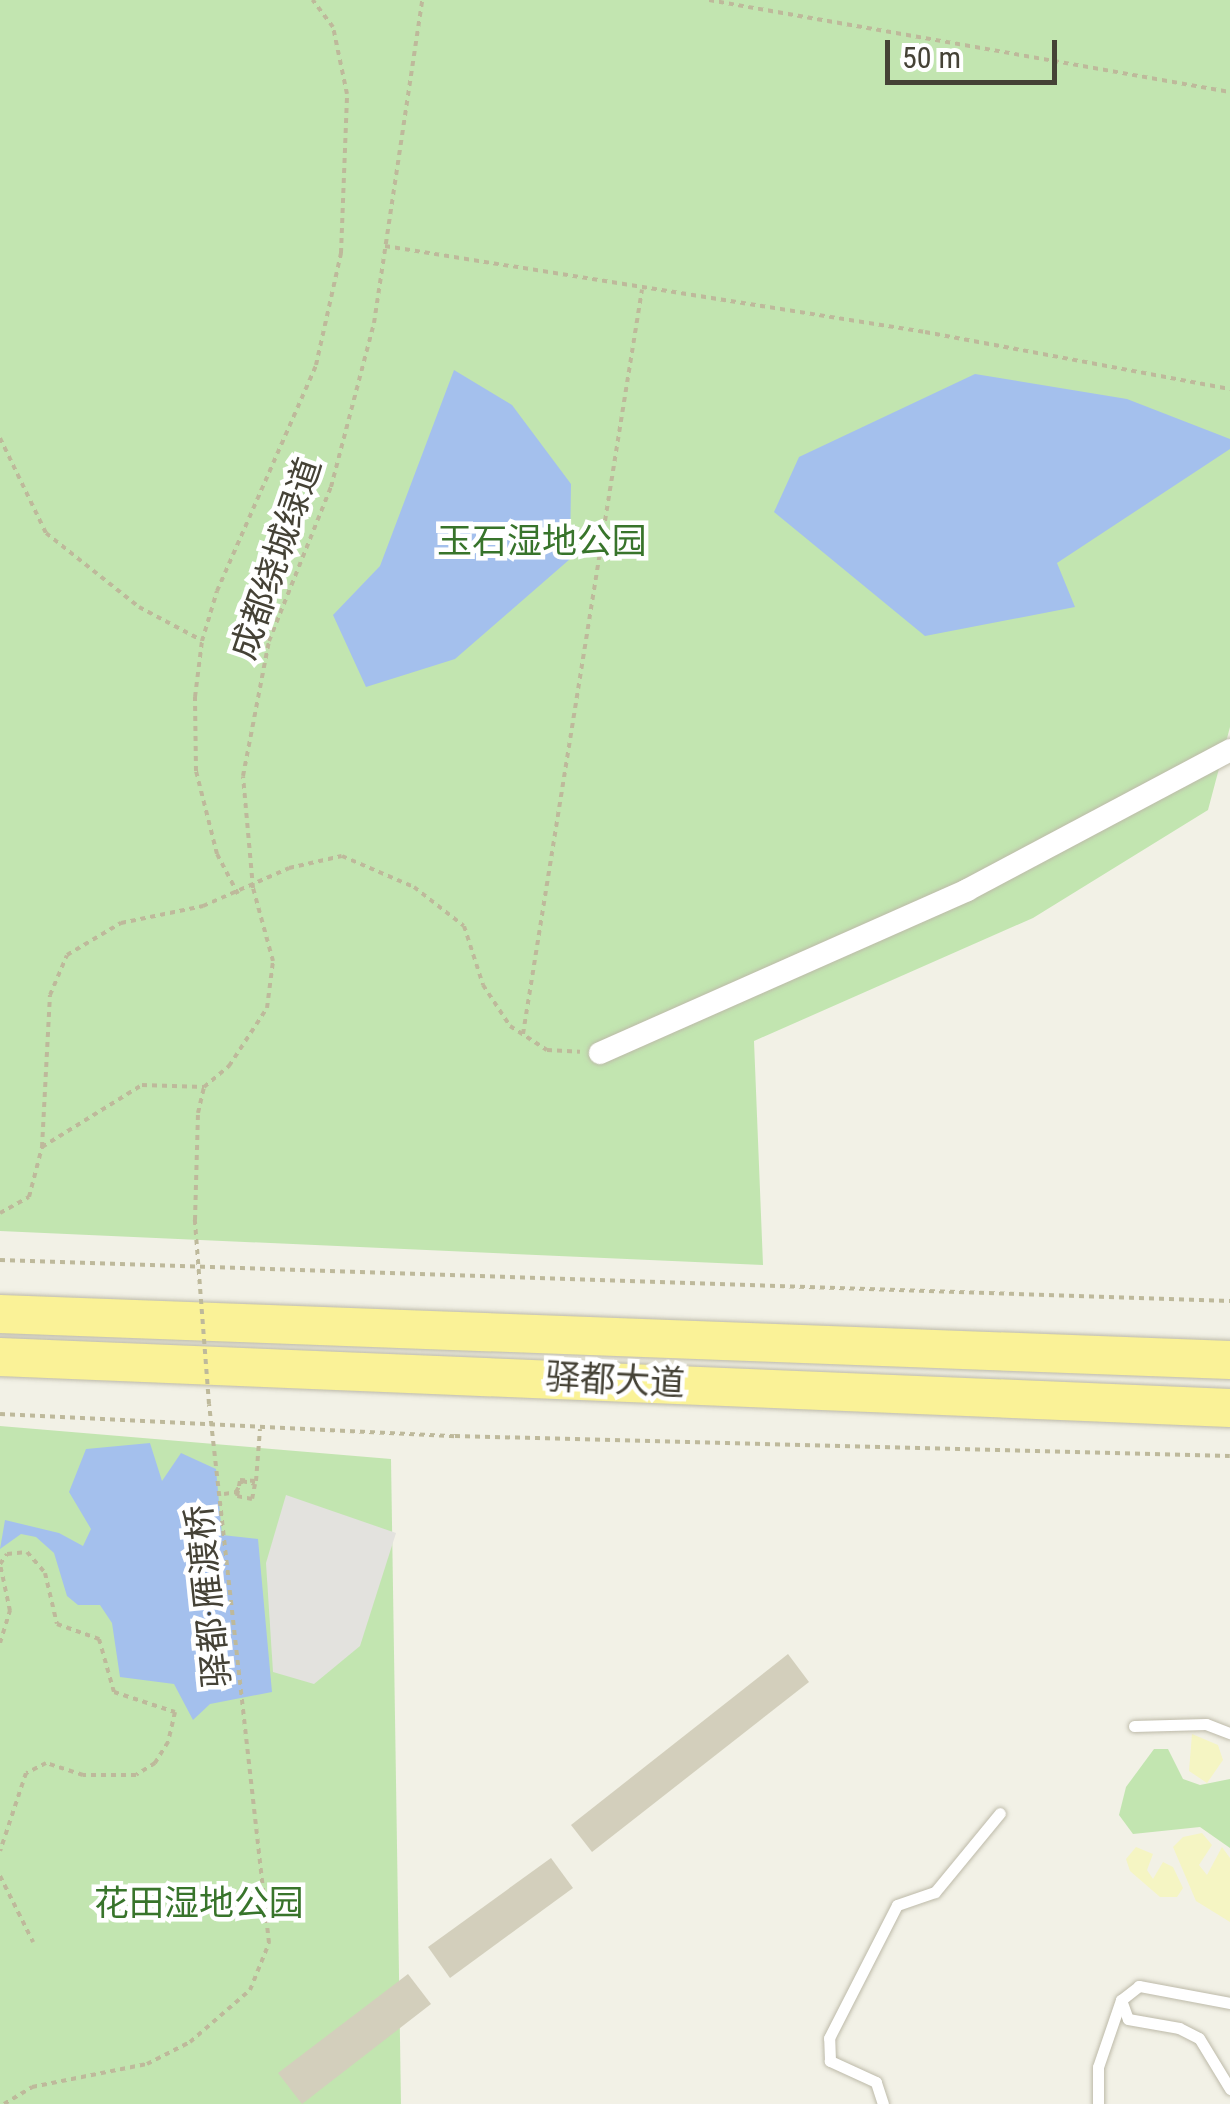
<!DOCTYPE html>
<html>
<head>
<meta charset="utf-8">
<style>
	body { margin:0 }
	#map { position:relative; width:1230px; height:2104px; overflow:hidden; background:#f2f1e6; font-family:"Roboto Condensed","Noto Sans SC",sans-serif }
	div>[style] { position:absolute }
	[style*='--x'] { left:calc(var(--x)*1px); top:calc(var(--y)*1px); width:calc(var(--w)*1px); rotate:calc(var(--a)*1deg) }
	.green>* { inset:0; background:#c2e5b0 }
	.sand>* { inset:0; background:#f5f5c3 }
	.parking>* { inset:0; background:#e3e2de }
	.water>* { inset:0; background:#a4c0ed }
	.building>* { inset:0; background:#d3cfbc }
	.path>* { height:4px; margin-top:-2px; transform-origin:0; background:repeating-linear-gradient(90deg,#beb99b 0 5px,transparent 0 10px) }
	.roads { filter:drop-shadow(0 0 2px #bdbaa9) drop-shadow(0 0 2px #bdbaa9) }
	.service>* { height:11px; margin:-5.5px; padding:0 5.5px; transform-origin:5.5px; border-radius:5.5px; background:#fff }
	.minor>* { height:22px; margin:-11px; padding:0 11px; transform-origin:11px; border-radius:11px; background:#fff }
	.primary>* { height:38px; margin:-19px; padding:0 19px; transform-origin:19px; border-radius:19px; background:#faf297 }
	.path-bridge>* { height:4px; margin-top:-2px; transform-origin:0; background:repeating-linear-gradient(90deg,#beb99b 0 5px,transparent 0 10px) }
	span { translate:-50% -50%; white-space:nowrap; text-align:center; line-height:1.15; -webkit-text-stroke:9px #fff; paint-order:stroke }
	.park-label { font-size:35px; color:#38742b }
	.street-label { font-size:35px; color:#454236 }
	.scale { position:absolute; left:885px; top:40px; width:172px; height:45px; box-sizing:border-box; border:5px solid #454236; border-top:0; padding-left:12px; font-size:30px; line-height:35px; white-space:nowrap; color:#454236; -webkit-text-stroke:8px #fff; paint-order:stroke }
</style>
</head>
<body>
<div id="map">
	<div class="green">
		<div style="clip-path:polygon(0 0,1230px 0,1230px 727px,1208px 810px,1033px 918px,754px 1041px,763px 1265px,0 1231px)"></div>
		<div style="clip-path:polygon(0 1426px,391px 1459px,401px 2104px,0 2104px)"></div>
		<div style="clip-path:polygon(1154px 1749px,1168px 1749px,1183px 1779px,1200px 1785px,1230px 1779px,1230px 1848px,1200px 1827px,1133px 1834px,1119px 1815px,1126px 1787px)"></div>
	</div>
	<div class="sand">
		<div style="clip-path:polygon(1192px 1734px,1218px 1745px,1223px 1760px,1207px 1783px,1189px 1771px)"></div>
		<div style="clip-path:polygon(1202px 1833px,1212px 1845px,1199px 1865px,1207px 1875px,1222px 1847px,1230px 1858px,1230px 1922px,1196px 1901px,1173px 1847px,1183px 1837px)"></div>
		<div style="clip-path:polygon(1136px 1847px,1153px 1854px,1147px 1870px,1153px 1879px,1163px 1862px,1173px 1867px,1183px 1888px,1177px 1897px,1160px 1897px,1130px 1871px,1126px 1859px)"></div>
	</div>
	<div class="parking">
		<div style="clip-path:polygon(286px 1495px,396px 1533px,360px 1646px,314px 1684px,273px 1672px,266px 1563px)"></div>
	</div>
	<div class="water">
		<div style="clip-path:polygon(454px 370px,512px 405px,571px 484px,570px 559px,455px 659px,366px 687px,333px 615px,380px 566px)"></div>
		<div style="clip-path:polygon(975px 374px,1127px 399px,1230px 439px,1230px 449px,1057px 563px,1075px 607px,925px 636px,774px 512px,799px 457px)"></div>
		<div style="clip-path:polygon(150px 1443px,162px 1481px,181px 1453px,216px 1469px,222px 1535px,258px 1539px,272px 1692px,210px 1704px,193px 1720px,174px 1684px,120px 1677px,112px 1623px,100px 1605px,78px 1605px,67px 1596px,54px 1553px,36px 1537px,21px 1534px,0 1549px,5px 1520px,59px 1533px,83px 1546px,91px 1529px,69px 1492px,86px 1449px)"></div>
	</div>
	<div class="building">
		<div style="clip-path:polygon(788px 1654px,809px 1682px,592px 1852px,571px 1825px)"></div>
		<div style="clip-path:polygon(551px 1858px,573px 1888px,450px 1978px,428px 1947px)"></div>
		<div style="clip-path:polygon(408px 1974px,431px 2004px,302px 2104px,278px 2073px)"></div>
	</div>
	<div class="path">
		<div style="--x:709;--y:0;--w:529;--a:10.01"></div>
		<div style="--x:385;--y:246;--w:547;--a:9.05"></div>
		<div style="--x:925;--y:332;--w:310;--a:10.6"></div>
		<div style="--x:0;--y:438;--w:106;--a:64.2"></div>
		<div style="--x:46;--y:533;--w:119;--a:38.5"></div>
		<div style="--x:139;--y:607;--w:70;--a:28"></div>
		<div style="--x:238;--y:894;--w:45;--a:-117.7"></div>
		<div style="--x:217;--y:854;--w:86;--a:-104.2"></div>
		<div style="--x:196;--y:771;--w:74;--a:-90.8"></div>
		<div style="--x:195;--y:697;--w:56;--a:-82.9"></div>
		<div style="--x:202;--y:641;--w:52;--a:-73.3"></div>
		<div style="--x:217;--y:591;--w:247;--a:-66.3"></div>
		<div style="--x:316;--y:365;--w:115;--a:-77.4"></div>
		<div style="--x:341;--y:253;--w:159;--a:-87.8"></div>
		<div style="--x:347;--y:94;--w:68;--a:-101.8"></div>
		<div style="--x:333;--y:27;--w:34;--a:-127"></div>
		<div style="--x:523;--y:1034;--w:754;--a:-80.92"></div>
		<div style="--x:198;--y:1113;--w:27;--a:-77"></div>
		<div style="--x:204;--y:1087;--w:33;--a:-40"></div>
		<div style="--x:229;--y:1066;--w:69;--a:-56.8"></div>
		<div style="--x:267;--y:1008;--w:47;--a:-82.7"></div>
		<div style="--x:273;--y:961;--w:76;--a:-105.3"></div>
		<div style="--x:253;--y:888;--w:112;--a:-95.1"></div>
		<div style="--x:243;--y:776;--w:137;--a:-79.1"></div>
		<div style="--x:269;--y:641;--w:166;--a:-68.1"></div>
		<div style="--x:331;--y:487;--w:170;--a:-75.3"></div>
		<div style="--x:374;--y:323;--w:327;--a:-81.5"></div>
		<div style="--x:42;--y:1147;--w:118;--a:-31.8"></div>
		<div style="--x:142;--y:1085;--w:62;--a:1.8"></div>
		<div style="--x:0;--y:1213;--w:33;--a:-29"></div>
		<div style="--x:29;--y:1197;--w:52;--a:-75.4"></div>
		<div style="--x:42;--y:1147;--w:152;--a:-87"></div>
		<div style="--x:50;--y:995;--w:43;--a:-67"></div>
		<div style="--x:67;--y:955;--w:63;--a:-30.7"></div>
		<div style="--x:121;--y:923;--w:84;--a:-11.7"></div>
		<div style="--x:203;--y:906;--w:94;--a:-23.8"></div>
		<div style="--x:289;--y:868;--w:54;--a:-12.8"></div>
		<div style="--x:342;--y:856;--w:78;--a:23.3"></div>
		<div style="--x:414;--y:887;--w:63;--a:38"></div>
		<div style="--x:464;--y:926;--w:62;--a:72.1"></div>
		<div style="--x:483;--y:985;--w:49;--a:56.6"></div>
		<div style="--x:510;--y:1026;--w:44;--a:33"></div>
		<div style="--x:547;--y:1050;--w:33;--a:3"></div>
		<div style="--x:0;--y:1260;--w:1231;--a:1.91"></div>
		<div style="--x:0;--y:1414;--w:456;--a:2.8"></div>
		<div style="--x:455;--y:1436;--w:775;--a:1.48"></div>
		<div style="--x:255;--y:1484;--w:15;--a:101"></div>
		<div style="--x:252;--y:1499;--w:15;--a:-169"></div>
		<div style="--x:237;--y:1496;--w:16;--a:-79"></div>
		<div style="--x:240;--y:1480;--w:16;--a:4"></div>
		<div style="--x:256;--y:1481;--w:52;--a:-85.6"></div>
		<div style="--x:0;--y:1643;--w:34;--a:-73"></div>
		<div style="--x:10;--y:1611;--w:48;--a:-102"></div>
		<div style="--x:0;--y:1564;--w:12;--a:-55"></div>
		<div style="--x:7;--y:1554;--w:20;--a:-6"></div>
		<div style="--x:27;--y:1552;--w:28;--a:49"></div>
		<div style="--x:45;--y:1573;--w:52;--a:76.8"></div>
		<div style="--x:57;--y:1624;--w:45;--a:19.7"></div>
		<div style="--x:99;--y:1639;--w:55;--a:74.2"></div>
		<div style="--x:114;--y:1692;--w:64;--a:18.2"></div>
		<div style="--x:175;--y:1712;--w:31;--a:103"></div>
		<div style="--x:168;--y:1742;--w:25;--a:122"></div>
		<div style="--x:155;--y:1763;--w:22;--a:148"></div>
		<div style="--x:136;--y:1775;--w:53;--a:180"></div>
		<div style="--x:83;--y:1775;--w:39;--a:-162"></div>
		<div style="--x:46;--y:1763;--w:22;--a:153"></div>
		<div style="--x:26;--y:1773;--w:82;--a:108.4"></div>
		<div style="--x:0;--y:1876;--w:74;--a:63.4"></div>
		<div style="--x:4;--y:2104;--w:33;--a:-31"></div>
		<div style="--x:32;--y:2087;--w:117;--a:-11.3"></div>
		<div style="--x:147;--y:2064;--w:48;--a:-27.1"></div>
	</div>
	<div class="roads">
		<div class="service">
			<div style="--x:1134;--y:1726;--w:72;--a:-1.6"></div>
			<div style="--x:1206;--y:1724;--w:26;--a:21"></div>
			<div style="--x:1230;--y:2003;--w:93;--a:-169.4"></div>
			<div style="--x:1139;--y:1986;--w:23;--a:142"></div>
			<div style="--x:1121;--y:2000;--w:20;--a:70"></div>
			<div style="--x:1128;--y:2019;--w:52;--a:10"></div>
			<div style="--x:1179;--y:2028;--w:22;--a:27"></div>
			<div style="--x:1199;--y:2038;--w:60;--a:58.7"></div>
			<div style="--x:883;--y:2104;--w:23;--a:-108"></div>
			<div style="--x:876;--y:2082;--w:51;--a:-155.5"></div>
			<div style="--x:830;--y:2061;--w:23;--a:-92"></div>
			<div style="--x:829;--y:2038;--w:149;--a:-62.9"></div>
			<div style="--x:897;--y:1905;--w:40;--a:-18.9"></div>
			<div style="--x:935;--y:1892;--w:102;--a:-50.6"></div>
			<div style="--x:1098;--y:2104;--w:37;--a:-90"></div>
			<div style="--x:1098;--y:2067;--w:71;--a:-71.1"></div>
		</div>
		<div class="minor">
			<div style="--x:600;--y:1053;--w:402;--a:-23.9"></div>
			<div style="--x:967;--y:890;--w:298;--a:-28"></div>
		</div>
		<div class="primary">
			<div style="--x:0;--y:1314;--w:1231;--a:2.14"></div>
			<div style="--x:0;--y:1357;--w:1231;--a:2.37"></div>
		</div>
	</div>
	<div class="path-bridge">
		<div style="--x:224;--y:1494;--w:12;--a:-9"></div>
		<div style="--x:236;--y:1492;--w:13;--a:-61"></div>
		<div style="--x:242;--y:1481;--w:13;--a:13"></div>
		<div style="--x:190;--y:2042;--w:79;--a:-40.9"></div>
		<div style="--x:250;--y:1990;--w:51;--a:-68"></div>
		<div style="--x:269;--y:1943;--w:542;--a:-96.35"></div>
		<div style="--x:209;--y:1404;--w:185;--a:-94.4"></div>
		<div style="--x:195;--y:1220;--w:107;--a:-88.4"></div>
	</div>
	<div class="park-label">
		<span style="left:542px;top:542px">玉石湿地公园</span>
		<span style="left:199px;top:1904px">花田湿地公园</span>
	</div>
	<div class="street-label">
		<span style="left:277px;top:559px;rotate:-71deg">成都绕城绿道</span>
		<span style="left:615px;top:1381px;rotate:3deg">驿都大道</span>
		<span style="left:209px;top:1596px;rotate:-96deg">驿都·雁渡桥</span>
	</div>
	<div class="scale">50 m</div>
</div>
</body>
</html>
